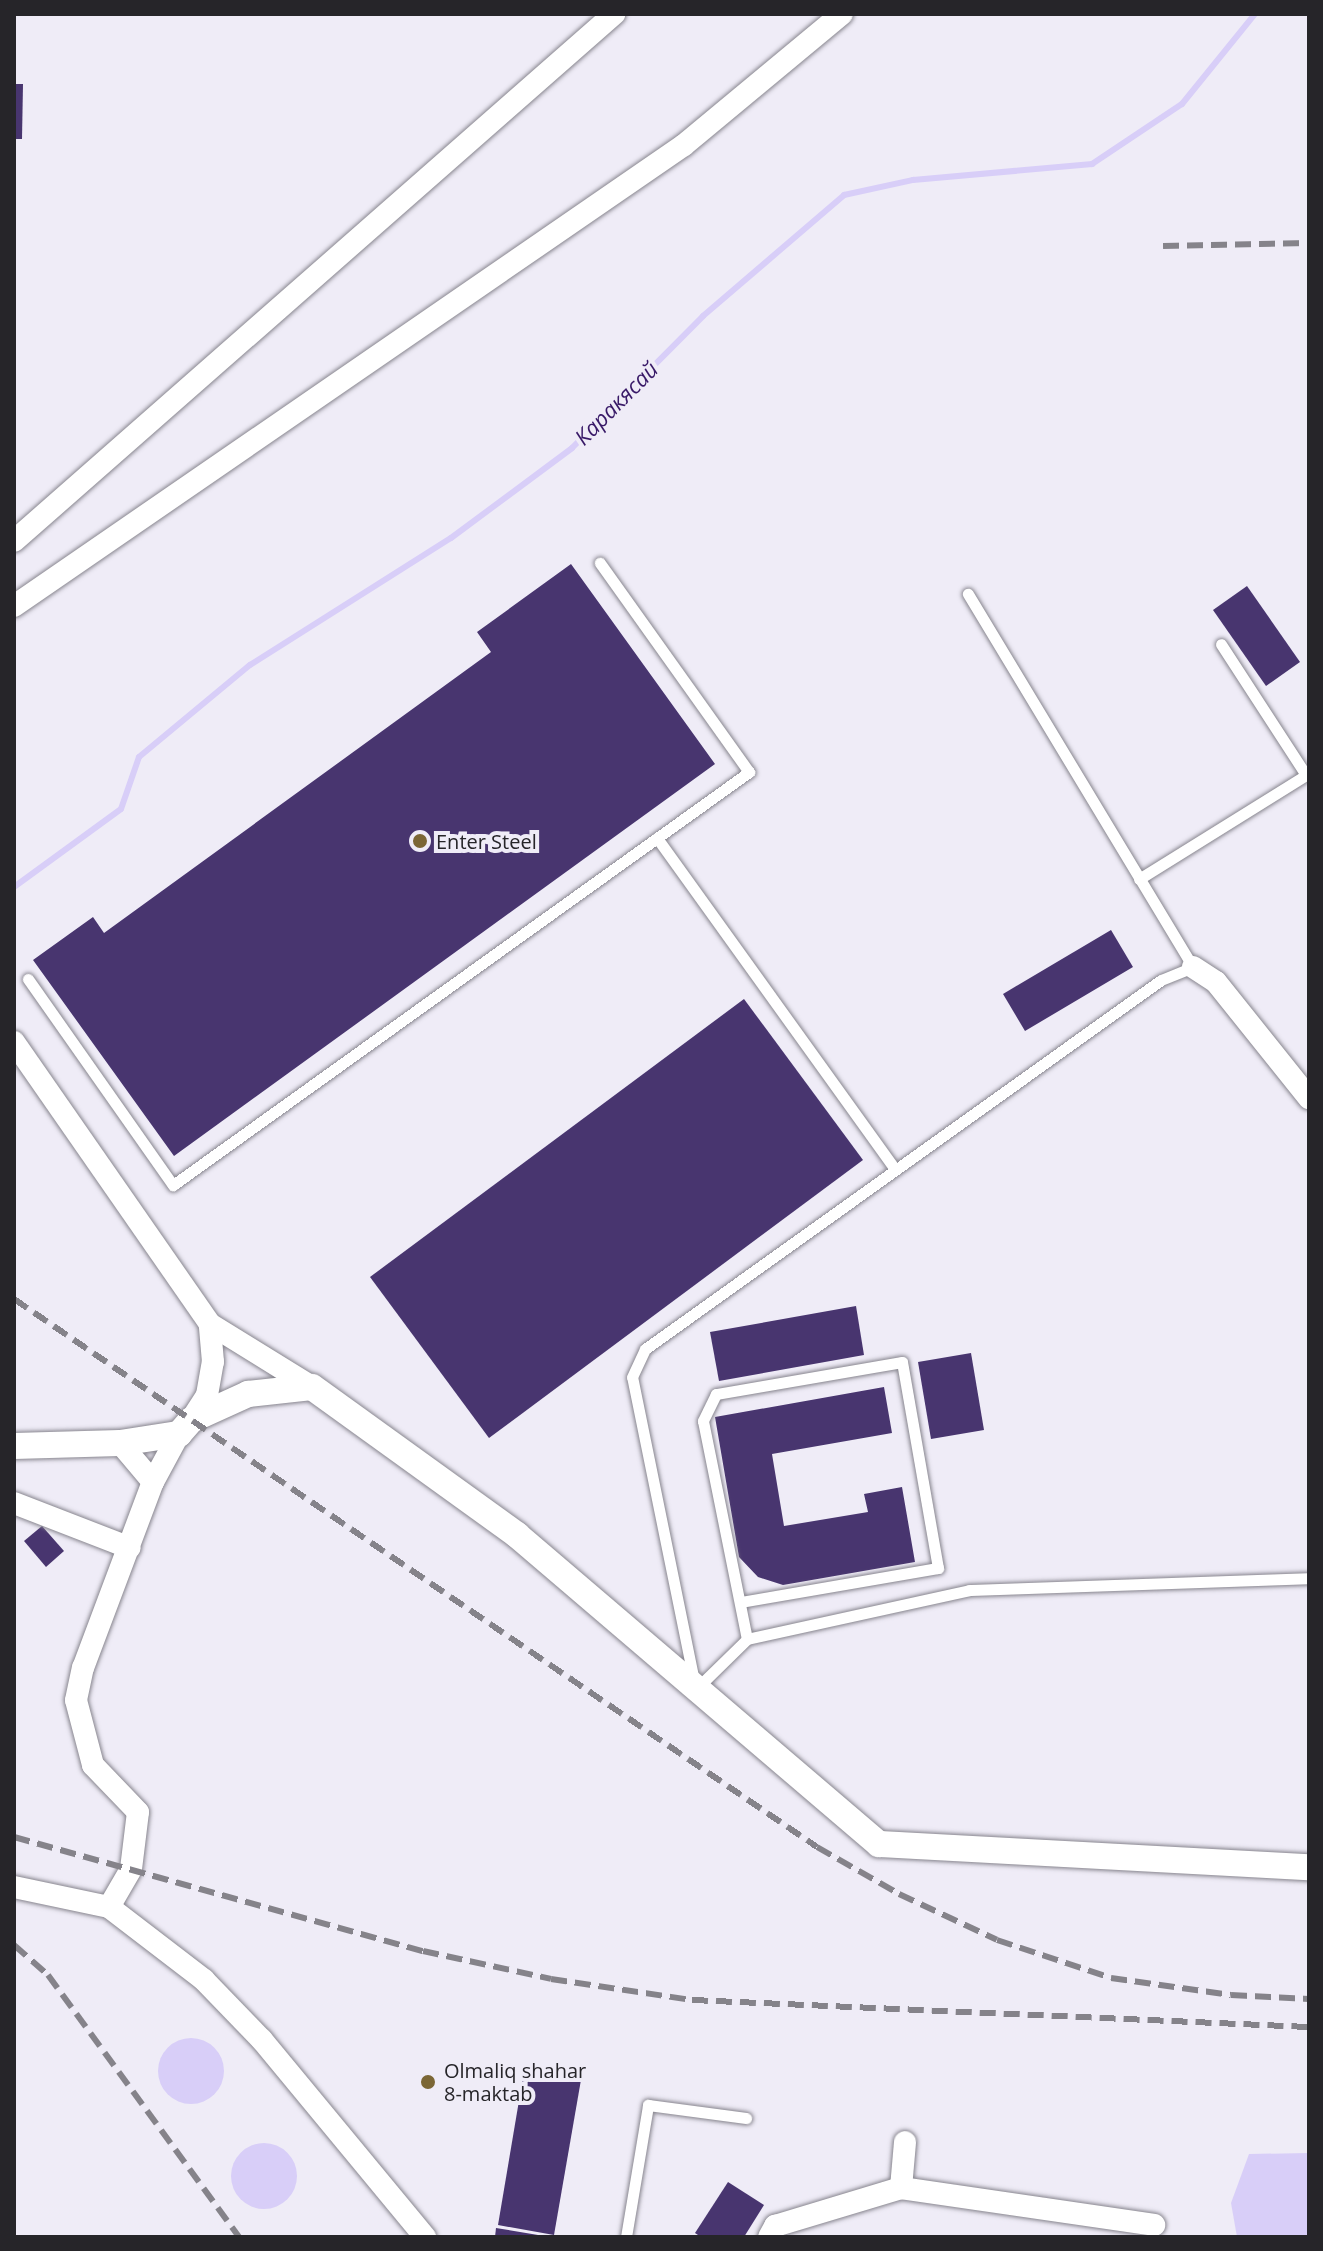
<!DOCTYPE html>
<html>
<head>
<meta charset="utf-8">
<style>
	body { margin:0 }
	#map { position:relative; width:1323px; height:2251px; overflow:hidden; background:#efecf7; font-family:"Open Sans",sans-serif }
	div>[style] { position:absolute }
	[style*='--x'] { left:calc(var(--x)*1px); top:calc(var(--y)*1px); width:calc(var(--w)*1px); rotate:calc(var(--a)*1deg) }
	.water>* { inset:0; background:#d8cef8 }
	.round { border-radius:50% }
	.stream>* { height:6px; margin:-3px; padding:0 3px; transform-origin:3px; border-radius:3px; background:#d8cef8 }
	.building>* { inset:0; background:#48356f }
	.roads { filter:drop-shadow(0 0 2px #87858e) drop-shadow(0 0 2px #87858e) }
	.service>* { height:11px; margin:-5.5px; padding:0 5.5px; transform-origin:5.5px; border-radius:5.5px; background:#fff }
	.minor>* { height:22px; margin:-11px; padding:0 11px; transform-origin:11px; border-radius:11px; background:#fff }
	.tertiary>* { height:26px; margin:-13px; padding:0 13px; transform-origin:13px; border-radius:13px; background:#fff }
	.rail>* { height:6px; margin-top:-3px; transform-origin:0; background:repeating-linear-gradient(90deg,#85838a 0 16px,transparent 0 24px) }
	.dots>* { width:22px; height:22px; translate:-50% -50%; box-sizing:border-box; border:4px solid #efecf7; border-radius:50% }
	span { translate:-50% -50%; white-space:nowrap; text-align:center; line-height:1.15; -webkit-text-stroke:8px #efecf7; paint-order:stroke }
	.poi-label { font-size:20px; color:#262529 }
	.left { translate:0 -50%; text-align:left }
	.water-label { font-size:22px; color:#381967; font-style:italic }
	.frame { position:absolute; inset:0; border:16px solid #262529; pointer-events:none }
</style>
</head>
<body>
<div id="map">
	<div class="water">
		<div class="round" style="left:158px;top:2038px;width:66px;height:66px"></div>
		<div class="round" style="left:231px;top:2143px;width:66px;height:66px"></div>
		<div style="clip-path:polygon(1309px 2153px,1309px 2237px,1237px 2237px,1231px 2203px,1249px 2154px)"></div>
	</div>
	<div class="stream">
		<div style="--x:14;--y:887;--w:132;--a:-36.1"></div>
		<div style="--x:121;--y:809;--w:55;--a:-70.9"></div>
		<div style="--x:139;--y:757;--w:144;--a:-39.7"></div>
		<div style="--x:250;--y:665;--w:238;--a:-32.3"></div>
		<div style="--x:451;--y:538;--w:151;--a:-36.6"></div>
		<div style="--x:572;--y:448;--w:186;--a:-45.2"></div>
		<div style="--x:703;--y:316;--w:186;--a:-40.6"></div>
		<div style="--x:844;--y:195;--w:71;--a:-12.3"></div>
		<div style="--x:913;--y:180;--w:180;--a:-5.1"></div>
		<div style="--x:1092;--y:164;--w:108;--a:-33.7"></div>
		<div style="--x:1182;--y:104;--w:116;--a:-51"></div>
	</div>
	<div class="building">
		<div style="clip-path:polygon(14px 84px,23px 84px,22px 139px,14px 139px)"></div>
		<div style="clip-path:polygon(571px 564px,715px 764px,174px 1156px,33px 960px,93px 917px,104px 933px,491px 652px,477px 632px)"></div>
		<div style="clip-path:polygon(1247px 586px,1300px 662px,1266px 686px,1213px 610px)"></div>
		<div style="clip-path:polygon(1111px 930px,1133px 967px,1025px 1031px,1003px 994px)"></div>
		<div style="clip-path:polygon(744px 999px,863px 1160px,489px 1438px,370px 1277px)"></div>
		<div style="clip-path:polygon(856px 1306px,864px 1355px,719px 1381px,710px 1332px)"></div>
		<div style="clip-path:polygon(971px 1353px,984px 1430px,931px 1439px,918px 1362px)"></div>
		<div style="clip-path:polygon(884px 1387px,892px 1433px,772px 1454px,784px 1526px,868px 1512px,864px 1494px,902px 1487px,915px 1562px,783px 1585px,758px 1577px,739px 1557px,715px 1417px)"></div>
		<div style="clip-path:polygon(42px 1526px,64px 1551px,46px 1567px,24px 1541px)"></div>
		<div style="clip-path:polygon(525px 2065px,582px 2074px,554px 2235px,498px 2225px)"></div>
		<div style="clip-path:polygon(728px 2182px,764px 2205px,744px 2237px,701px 2237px,695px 2233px)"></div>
		<div style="clip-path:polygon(496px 2228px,538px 2235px,538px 2237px,495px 2237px)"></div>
	</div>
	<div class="roads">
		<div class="service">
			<div style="--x:657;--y:838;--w:408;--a:54.3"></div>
			<div style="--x:1139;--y:879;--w:197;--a:-31.9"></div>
			<div style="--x:1306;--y:775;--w:156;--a:-123"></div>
			<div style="--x:28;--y:979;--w:252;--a:54.9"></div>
			<div style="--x:173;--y:1185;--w:709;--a:-35.64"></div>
			<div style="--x:749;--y:772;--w:257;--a:-125.5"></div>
			<div style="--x:741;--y:1602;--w:200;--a:-9.8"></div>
			<div style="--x:938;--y:1568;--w:209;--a:-99.9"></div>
			<div style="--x:902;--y:1362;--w:189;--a:170.2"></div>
			<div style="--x:716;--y:1394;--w:30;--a:116"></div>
			<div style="--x:703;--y:1421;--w:222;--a:78.6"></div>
			<div style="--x:694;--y:1681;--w:310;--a:-101.5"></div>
			<div style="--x:632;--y:1377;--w:31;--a:-65"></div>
			<div style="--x:645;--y:1349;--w:634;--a:-35.57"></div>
			<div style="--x:1161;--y:980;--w:35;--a:-22"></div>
			<div style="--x:1193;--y:967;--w:436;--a:-121.1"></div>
			<div style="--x:696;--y:1689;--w:71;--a:-44.4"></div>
			<div style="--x:747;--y:1639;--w:227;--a:-12.4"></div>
			<div style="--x:969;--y:1590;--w:340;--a:-2"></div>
			<div style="--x:626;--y:2237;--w:134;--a:-80.5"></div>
			<div style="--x:648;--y:2105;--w:99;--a:7.6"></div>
		</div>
		<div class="minor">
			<div style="--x:14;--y:541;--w:799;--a:-41.29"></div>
			<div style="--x:14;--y:606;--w:813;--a:-34.53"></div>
			<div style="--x:684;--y:145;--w:205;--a:-39.7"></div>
			<div style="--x:1193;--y:967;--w:27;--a:33"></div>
			<div style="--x:1216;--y:982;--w:149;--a:51.3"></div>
			<div style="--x:14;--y:1042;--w:343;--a:55.2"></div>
			<div style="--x:210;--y:1324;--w:120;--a:31.7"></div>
			<div style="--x:191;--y:1420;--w:30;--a:-57"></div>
			<div style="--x:207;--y:1395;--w:34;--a:-80"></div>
			<div style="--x:213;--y:1362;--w:38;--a:-95"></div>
			<div style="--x:120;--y:1443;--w:51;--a:49.8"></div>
			<div style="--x:14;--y:1503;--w:124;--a:21.2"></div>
			<div style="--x:14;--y:1887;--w:97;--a:11.9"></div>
			<div style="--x:109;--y:1907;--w:120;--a:37.5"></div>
			<div style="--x:204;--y:1980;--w:83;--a:46"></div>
			<div style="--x:262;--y:2040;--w:256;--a:50.4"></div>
			<div style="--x:109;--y:1907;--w:44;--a:-59.9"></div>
			<div style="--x:131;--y:1869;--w:57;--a:-83"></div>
			<div style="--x:138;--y:1812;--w:65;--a:-133.8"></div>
			<div style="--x:93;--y:1765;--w:67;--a:-104.7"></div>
			<div style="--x:76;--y:1700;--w:33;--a:-78"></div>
			<div style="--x:83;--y:1668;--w:199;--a:-69.4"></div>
			<div style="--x:153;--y:1482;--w:55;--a:-61.6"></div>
			<div style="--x:901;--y:2188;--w:46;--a:-85"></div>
			<div style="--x:769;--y:2237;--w:13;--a:-61"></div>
			<div style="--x:775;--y:2226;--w:132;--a:-16.8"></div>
			<div style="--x:901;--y:2188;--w:256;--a:8.3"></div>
		</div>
		<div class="tertiary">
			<div style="--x:14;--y:1446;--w:106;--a:-1.6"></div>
			<div style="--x:120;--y:1443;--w:60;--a:-8.7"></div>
			<div style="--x:179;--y:1434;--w:18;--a:-49"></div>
			<div style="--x:191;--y:1420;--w:63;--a:-24.5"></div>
			<div style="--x:248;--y:1394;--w:64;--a:-6.2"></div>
			<div style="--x:312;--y:1387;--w:253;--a:35.8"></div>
			<div style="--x:517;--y:1535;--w:476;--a:40.5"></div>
			<div style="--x:879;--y:1844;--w:431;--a:3.1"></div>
		</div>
	</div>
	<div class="rail">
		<div style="--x:1163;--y:246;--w:146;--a:-1.2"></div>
		<div style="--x:14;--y:1299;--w:972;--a:34.31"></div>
		<div style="--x:817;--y:1847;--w:95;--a:29.8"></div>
		<div style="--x:899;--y:1894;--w:108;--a:25.1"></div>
		<div style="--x:997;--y:1940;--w:120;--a:18.4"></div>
		<div style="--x:1111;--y:1978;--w:121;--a:8.1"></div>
		<div style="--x:1231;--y:1995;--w:78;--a:2.9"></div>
		<div style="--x:14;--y:1837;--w:425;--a:15.6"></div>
		<div style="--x:423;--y:1951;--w:131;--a:12.3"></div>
		<div style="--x:551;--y:1979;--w:143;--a:8.5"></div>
		<div style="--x:692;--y:2000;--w:618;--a:2.51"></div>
		<div style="--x:14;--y:1945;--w:45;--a:41.4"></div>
		<div style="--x:48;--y:1975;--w:324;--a:53.9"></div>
	</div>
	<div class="dots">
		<div style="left:420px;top:841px;background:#7b6635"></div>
		<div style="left:428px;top:2082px;background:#7b6635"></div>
	</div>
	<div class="poi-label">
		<span class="left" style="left:436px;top:841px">Enter Steel</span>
		<span class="left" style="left:444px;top:2082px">Olmaliq shahar<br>8-maktab</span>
	</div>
	<div class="water-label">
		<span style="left:616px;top:403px;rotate:-45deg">Каракясай</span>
	</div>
	<div class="frame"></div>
</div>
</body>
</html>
